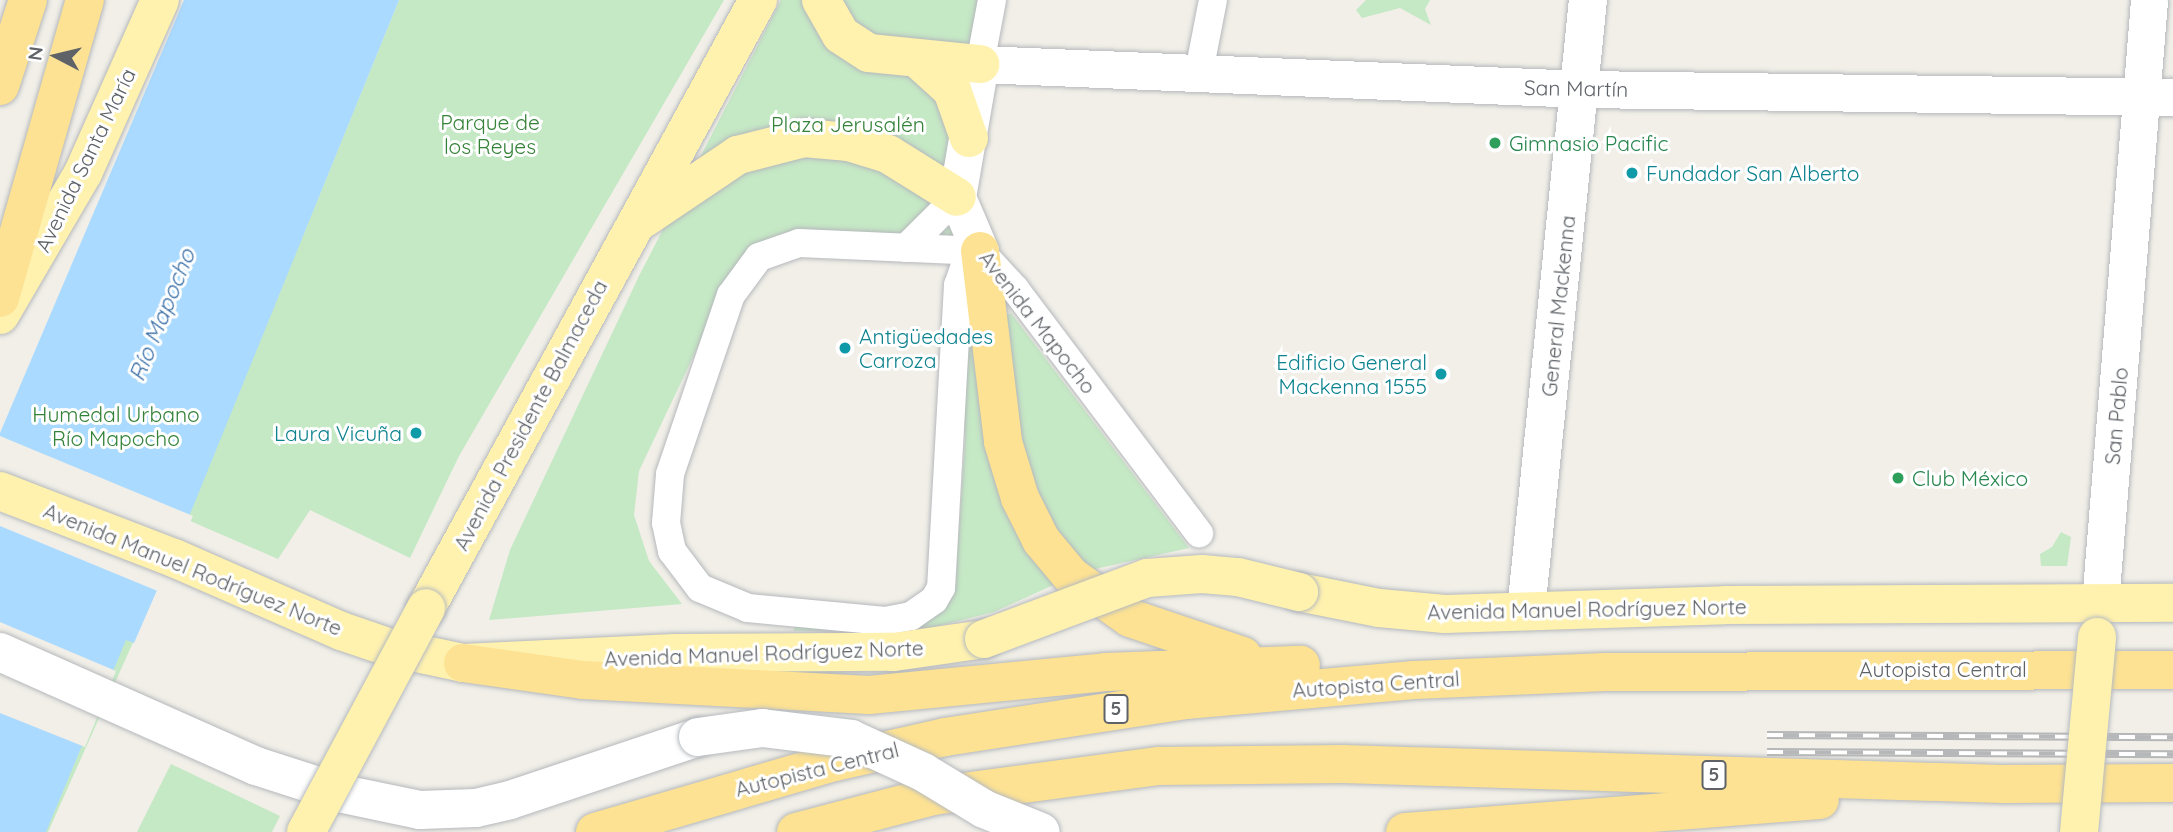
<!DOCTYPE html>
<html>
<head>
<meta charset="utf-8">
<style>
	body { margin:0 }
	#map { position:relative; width:2173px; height:832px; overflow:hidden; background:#f1efe8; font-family:Quicksand,sans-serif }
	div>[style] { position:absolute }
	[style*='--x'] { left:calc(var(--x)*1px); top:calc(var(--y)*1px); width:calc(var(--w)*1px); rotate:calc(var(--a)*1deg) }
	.green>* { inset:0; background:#c5e8c5 }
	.water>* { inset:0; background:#aadaff }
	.pier>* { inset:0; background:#f1efe8 }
	.roads { filter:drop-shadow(0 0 2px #b5b8bc) drop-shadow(0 0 2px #b5b8bc) }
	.minor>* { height:28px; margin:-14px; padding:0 14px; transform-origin:14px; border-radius:14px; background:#fff }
	.tertiary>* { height:37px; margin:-18.5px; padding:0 18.5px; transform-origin:18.5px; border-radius:18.5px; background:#fff }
	.secondary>* { height:38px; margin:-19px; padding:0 19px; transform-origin:19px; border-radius:19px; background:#fff }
	.primary>* { height:38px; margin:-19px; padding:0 19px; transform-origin:19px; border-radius:19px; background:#fff2af }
	.motorway>* { height:38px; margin:-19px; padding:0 19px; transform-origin:19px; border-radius:19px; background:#fde293 }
	.rail>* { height:8px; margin-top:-4px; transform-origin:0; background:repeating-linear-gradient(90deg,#fff 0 16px,#b6b7b8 0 32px); box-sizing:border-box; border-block:2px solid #b6b7b8 }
	.bridges { filter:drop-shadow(0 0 2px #b6babf) drop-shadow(0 0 2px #b6babf) }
	.secondary-bridge>* { height:38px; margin:-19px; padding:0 19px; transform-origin:19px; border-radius:19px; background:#fff }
	.primary-bridge>* { height:38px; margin:-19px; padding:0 19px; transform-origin:19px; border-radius:19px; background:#fff2af }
	.dots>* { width:19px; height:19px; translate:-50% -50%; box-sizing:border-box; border:4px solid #fff; border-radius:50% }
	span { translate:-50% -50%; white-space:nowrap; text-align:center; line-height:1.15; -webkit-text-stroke:6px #fff; paint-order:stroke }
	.shield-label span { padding:2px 5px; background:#fff; border:2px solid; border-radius:5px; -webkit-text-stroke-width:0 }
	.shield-label { font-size:19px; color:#5f6368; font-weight:700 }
	.street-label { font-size:21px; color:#5f6368 }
	.park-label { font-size:21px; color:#348238 }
	.leisure-label { font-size:21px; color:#27864d }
	.left { translate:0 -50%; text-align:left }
	.culture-label { font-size:21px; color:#0d838f }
	.right { translate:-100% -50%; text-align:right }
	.water-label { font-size:23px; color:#4174aa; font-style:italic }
	.north { position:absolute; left:21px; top:21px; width:70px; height:70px; -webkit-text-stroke:5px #fff; paint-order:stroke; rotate:277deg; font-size:19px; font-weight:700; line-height:28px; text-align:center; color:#5f6368 }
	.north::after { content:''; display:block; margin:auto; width:24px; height:32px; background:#5f6368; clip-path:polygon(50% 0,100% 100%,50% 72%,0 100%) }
</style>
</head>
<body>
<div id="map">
	<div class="green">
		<div style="clip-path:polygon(399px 0,724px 0,459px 456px,410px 558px,310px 510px,278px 559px,188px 520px,48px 832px,0 832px,0 447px,304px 233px)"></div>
		<div style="clip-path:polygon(781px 0,988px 0,955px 193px,953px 251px,812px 238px,729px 281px,639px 471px,634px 515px,649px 561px,682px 604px,489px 620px,510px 550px,639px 276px)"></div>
		<div style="clip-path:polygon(1366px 0,1430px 0,1425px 9px,1431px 25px,1400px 8px,1362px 18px,1356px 10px)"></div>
		<div style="clip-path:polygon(967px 278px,1060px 582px,994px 612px,926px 629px,794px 631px,794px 626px,910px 628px,943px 610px,956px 575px,965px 440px,961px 375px)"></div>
		<div style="clip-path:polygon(1011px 313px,1189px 548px,1086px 571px,1064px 547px,1020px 453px,1006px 316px)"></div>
		<div style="clip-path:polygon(2061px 532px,2071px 537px,2067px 566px,2041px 566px,2040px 554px,2052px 547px)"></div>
		<div style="clip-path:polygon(171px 764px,280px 816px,272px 832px,137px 832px)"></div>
	</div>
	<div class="water">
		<div style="clip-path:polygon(184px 0,399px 0,188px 519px,134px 643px,126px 640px,46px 832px,0 832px,0 433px)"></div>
	</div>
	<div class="pier">
		<div style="clip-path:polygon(0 436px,193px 516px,160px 592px,0 526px)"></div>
		<div style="clip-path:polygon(0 622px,116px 671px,85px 747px,0 713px)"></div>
	</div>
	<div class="roads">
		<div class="minor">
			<div style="--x:980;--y:64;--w:65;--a:-79.4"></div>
			<div style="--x:1198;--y:77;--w:78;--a:-79"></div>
			<div style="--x:799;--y:243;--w:181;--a:2.5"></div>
			<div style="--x:980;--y:251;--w:23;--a:133"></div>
			<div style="--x:964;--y:268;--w:18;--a:109"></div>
			<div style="--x:958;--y:285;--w:303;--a:93.2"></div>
			<div style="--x:941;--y:588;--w:14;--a:120"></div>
			<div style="--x:934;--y:600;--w:28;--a:145"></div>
			<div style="--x:911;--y:616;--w:26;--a:169"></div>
			<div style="--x:885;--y:621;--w:138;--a:-174.6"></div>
			<div style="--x:748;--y:608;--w:52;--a:-157.4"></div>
			<div style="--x:700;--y:588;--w:46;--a:-127.1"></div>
			<div style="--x:672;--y:551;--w:29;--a:-102"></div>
			<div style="--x:666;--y:523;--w:49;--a:-85.3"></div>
			<div style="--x:670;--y:474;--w:189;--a:-71.2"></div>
			<div style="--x:731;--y:295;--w:47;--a:-53.6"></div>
			<div style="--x:759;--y:257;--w:42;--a:-19.3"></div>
			<div style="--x:906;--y:248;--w:72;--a:-45"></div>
			<div style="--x:980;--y:251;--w:52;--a:47.4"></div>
			<div style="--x:1015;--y:289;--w:306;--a:53"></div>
		</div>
		<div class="tertiary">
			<div style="--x:980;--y:251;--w:59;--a:-113.1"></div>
			<div style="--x:957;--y:197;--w:135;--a:-80.2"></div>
			<div style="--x:980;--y:64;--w:602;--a:2.38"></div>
			<div style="--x:1581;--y:89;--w:592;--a:0.77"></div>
			<div style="--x:2100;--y:603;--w:605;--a:-85.35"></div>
		</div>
		<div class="secondary">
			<div style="--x:1526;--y:611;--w:614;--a:-84.21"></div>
			<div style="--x:0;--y:652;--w:280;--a:24"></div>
			<div style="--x:256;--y:766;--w:91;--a:17.8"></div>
			<div style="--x:343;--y:794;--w:79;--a:11.7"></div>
			<div style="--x:420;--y:810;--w:56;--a:-2"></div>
			<div style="--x:476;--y:808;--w:35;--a:-13"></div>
			<div style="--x:510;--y:800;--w:198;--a:-18.5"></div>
		</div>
		<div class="primary">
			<div style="--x:821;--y:0;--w:40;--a:60.3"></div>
			<div style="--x:841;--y:35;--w:33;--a:33"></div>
			<div style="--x:869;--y:53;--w:112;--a:5.7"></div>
			<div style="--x:921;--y:62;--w:42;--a:42.1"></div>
			<div style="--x:952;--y:90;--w:51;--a:70.5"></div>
			<div style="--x:643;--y:219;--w:115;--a:-34"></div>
			<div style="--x:738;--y:155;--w:68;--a:-14.4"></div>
			<div style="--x:804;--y:138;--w:45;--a:5.1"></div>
			<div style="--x:849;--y:142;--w:41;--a:17.1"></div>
			<div style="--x:888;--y:154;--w:81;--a:31.9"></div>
			<div style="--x:0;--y:315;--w:164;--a:-59.7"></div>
			<div style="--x:83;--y:173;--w:189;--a:-66"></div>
			<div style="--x:0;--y:491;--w:186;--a:21.1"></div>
			<div style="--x:174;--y:558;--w:182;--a:23.6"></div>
			<div style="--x:341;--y:631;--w:50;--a:18.8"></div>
			<div style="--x:388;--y:647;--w:77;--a:12"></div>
			<div style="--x:463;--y:663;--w:212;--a:-2.7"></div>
			<div style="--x:675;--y:653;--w:219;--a:-0.3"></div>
			<div style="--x:894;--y:652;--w:91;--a:-8.2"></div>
			<div style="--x:1299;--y:592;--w:82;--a:11.3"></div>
			<div style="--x:1379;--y:608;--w:66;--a:5.2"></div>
			<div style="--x:1445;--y:614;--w:280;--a:-1.8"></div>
			<div style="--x:1725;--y:605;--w:448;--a:-0.3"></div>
			<div style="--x:426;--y:608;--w:693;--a:-61.36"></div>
		</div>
		<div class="motorway">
			<div style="--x:0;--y:86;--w:90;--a:-72"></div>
			<div style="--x:980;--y:251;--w:192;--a:83.1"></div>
			<div style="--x:1003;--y:442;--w:59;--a:73.1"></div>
			<div style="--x:1020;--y:498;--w:47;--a:63.4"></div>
			<div style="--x:1041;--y:540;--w:47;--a:50.2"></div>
			<div style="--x:1071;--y:576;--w:72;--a:35.4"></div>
			<div style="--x:1130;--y:618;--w:119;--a:18.6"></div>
			<div style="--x:0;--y:298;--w:310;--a:-74.1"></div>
			<div style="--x:463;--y:663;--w:121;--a:8.1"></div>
			<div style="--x:583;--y:680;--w:286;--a:3"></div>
			<div style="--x:869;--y:695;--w:238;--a:-5.5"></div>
			<div style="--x:1106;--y:672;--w:195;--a:-2.1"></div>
			<div style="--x:595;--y:832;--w:250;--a:-16.3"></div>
			<div style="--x:835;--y:762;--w:113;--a:-12.8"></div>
			<div style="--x:945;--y:737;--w:244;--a:-8.7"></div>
			<div style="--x:1186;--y:700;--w:229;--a:-5"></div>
			<div style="--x:1414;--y:680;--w:191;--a:-2.4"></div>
			<div style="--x:1605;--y:672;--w:568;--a:-0.2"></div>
			<div style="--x:796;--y:832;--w:142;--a:-14.7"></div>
			<div style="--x:933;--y:796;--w:228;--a:-7.6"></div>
			<div style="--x:1159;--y:766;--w:184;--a:-0.6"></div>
			<div style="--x:1343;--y:764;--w:660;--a:1.74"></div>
			<div style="--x:2003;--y:784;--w:170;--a:-0.3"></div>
			<div style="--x:1405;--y:832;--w:416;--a:-4.4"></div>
		</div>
	</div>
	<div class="rail">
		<div style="--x:1767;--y:735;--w:406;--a:0.3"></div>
		<div style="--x:1767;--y:752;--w:406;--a:0.3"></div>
	</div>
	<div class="bridges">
		<div class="secondary-bridge">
			<div style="--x:698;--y:737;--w:65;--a:-8"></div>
			<div style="--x:762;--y:728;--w:90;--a:7"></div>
			<div style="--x:851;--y:739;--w:79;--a:24.6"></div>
			<div style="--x:923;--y:772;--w:71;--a:31.2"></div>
			<div style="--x:984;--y:809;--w:61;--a:22"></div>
		</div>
		<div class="primary-bridge">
			<div style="--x:984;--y:639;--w:174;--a:-20.5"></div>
			<div style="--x:1147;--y:578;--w:55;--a:-4.2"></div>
			<div style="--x:1202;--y:574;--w:36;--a:5"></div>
			<div style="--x:1238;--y:577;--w:63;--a:13.8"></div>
			<div style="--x:306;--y:832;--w:254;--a:-61.8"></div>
			<div style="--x:2079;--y:832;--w:196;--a:-84.7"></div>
		</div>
	</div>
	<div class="dots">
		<div style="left:1495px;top:143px;background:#2e9e5b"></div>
		<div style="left:1632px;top:173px;background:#0f9aa8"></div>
		<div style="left:845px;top:348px;background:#0f9aa8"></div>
		<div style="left:1441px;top:374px;background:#0f9aa8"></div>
		<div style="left:416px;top:433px;background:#0f9aa8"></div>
		<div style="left:1898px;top:478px;background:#2e9e5b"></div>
	</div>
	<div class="shield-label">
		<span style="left:1116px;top:709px">5</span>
		<span style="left:1714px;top:775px">5</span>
	</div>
	<div class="street-label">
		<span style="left:1576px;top:88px;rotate:1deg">San Martín</span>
		<span style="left:85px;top:160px;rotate:-64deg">Avenida Santa María</span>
		<span style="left:1558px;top:306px;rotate:-84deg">General Mackenna</span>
		<span style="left:1038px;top:322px;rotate:52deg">Avenida Mapocho</span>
		<span style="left:530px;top:415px;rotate:-62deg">Avenida Presidente Balmaceda</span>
		<span style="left:2116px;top:416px;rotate:-85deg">San Pablo</span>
		<span style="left:193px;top:569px;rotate:22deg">Avenida Manuel Rodríguez Norte</span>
		<span style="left:1587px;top:609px;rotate:-1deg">Avenida Manuel Rodríguez Norte</span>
		<span style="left:764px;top:653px;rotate:-2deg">Avenida Manuel Rodríguez Norte</span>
		<span style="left:1943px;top:669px">Autopista Central</span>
		<span style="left:1376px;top:684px;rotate:-4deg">Autopista Central</span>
		<span style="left:817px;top:769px;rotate:-14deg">Autopista Central</span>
	</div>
	<div class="park-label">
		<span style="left:490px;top:134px">Parque de<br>los Reyes</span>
		<span style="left:848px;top:124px">Plaza Jerusalén</span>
		<span style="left:116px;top:426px">Humedal Urbano<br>Río Mapocho</span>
	</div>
	<div class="leisure-label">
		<span class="left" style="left:1509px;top:143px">Gimnasio Pacific</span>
		<span class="left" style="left:1912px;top:478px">Club México</span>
	</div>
	<div class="culture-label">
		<span class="left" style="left:1646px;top:173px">Fundador San Alberto</span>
		<span class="left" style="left:859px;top:348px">Antigüedades<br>Carroza</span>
		<span class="right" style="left:1427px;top:374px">Edificio General<br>Mackenna 1555</span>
		<span class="right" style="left:402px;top:433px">Laura Vicuña</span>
	</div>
	<div class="water-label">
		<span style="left:162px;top:315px;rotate:-68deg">Río Mapocho</span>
	</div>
	<div class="north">N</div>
</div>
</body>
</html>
